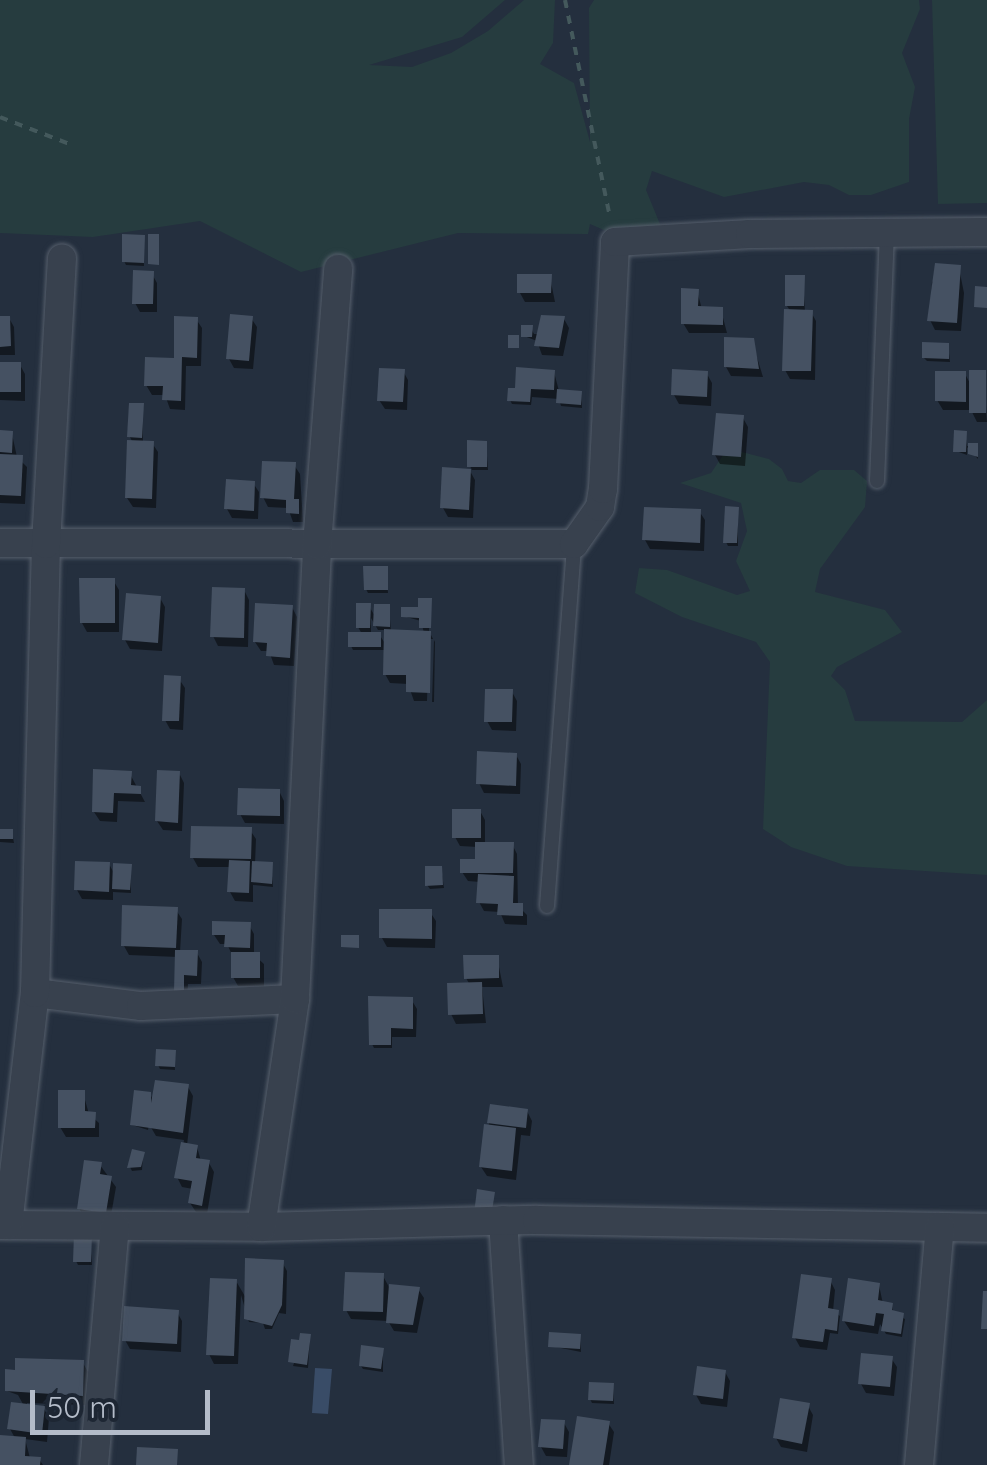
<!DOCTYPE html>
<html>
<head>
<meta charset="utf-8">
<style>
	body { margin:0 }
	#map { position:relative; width:987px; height:1465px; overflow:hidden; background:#242f3e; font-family:Quicksand,sans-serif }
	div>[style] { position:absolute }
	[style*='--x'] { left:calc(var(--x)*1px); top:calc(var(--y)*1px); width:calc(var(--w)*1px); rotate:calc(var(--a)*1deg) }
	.green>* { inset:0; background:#263c3f }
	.water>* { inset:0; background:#394c67 }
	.shadow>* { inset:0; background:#0007 }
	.building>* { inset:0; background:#455162 }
	.path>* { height:4px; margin-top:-2px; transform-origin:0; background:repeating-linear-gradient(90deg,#44595c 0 8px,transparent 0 16px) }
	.roads { filter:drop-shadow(0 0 2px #565f6c) drop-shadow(0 0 2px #565f6c) }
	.service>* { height:14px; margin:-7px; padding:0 7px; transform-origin:7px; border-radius:7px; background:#38414e }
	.minor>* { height:28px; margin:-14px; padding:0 14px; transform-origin:14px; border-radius:14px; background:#38414e }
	span { translate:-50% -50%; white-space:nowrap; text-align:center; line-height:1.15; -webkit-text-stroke:8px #1d2633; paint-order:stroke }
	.scale { position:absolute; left:30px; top:1390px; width:180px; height:45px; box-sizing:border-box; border:5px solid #b4bcc9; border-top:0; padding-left:12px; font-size:30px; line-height:35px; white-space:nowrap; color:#b4bcc9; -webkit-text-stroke:8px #1d2633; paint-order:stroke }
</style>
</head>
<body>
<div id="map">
	<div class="green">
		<div style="clip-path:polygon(0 0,505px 0,462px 37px,369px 65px,412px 67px,451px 53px,488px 31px,524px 0,555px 0,553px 43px,540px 64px,574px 83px,590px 142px,589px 8px,594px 0,919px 0,920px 9px,902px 53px,915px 87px,909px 119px,909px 182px,871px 195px,849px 195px,829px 185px,804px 182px,724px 197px,652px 171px,646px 190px,662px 229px,613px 234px,590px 224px,588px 234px,458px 233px,301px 272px,200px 221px,93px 237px,0 233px)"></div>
		<div style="clip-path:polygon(932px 0,987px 0,987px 203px,938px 204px)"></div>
		<div style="clip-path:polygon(738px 451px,769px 459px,782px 469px,788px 481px,801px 483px,820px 470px,854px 470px,867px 481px,865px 507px,820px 569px,815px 592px,885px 610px,902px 632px,837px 667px,831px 676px,845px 690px,855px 721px,962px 722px,987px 700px,987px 875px,847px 866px,791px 847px,763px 829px,770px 662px,756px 642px,682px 617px,635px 593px,639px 568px,667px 570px,737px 595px,750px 591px,736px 561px,747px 531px,741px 503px,680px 483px,711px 473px,723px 455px)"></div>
	</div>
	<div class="water">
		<div style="clip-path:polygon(315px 1368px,332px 1369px,328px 1414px,312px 1413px)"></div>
	</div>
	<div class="shadow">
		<div style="clip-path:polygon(143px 237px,144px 266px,126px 265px,124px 261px)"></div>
		<div style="clip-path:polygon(959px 268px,964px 293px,961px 331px,935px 330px,930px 320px,932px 282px)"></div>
		<div style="clip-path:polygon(152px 274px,157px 283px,157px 312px,140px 312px,135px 303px)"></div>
		<div style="clip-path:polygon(550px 277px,555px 302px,525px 302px,520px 293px)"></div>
		<div style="clip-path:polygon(803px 278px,805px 312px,811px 312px,816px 321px,815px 380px,790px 379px,785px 370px,791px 312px,787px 306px)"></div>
		<div style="clip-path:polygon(697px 291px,702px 309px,721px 310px,727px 333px,689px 333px,683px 323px)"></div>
		<div style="clip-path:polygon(0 318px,9px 318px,14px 327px,15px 355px,0 355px)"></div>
		<div style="clip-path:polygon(251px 318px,257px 327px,253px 369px,234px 368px,229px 359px)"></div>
		<div style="clip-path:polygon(196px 319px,202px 328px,201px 366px,186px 366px,185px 410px,170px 409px,165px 395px,152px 395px,146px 385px,176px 361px)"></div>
		<div style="clip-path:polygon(564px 319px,569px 328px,563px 356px,542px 355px,537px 341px,524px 336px,531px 328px,534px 334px,543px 334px)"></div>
		<div style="clip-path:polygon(752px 341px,763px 377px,731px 376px,726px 367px)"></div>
		<div style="clip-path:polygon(948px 345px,950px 362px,927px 361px,924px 358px)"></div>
		<div style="clip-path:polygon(0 364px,20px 365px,25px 374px,25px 401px,0 400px)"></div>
		<div style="clip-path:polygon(403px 371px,408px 380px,407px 410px,385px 409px,379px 400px)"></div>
		<div style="clip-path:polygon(554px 372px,559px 391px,581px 393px,582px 408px,561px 406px,559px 399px,532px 397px,531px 405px,512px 404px,510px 400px)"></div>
		<div style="clip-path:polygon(984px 373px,987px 422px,977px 422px,971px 410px,943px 410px,937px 400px,965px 374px,971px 385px)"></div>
		<div style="clip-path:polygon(707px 374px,712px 383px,711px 406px,679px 404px,674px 395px)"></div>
		<div style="clip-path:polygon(142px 406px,143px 443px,152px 443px,158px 452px,156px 508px,133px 507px,127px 498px,133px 443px,130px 437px)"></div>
		<div style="clip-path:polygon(743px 418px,748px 427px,745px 466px,720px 464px,715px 455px)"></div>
		<div style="clip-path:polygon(0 433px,12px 434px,17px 457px,27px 467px,25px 504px,0 503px)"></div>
		<div style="clip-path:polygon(965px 433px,967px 446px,978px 449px,978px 459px,967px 447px,967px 455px,956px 451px)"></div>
		<div style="clip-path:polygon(486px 443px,488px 470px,472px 470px,470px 466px)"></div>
		<div style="clip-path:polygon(294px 465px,300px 474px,303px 522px,293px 522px,288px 508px,268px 507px,263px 497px)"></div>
		<div style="clip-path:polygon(470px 471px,475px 480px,473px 518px,448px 517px,443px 508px)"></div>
		<div style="clip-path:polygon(253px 483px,259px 492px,258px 519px,232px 518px,227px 509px)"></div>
		<div style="clip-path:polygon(738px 509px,738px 546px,728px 546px,726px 542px)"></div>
		<div style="clip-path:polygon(699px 511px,705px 520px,704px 551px,650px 549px,645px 540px)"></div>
		<div style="clip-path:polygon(386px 568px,388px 593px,368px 593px,366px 589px)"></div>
		<div style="clip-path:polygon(113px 580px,119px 590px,119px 632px,87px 632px,82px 623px)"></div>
		<div style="clip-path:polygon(244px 590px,249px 600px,248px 647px,218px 646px,213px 636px)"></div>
		<div style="clip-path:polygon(160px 598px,165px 607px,162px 651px,130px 649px,125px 640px)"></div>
		<div style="clip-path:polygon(evenodd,430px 601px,429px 631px,433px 639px,429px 639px,427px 701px,414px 701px,408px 684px,390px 683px,385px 674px,386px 650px,353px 650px,351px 646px,362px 634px,358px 627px,369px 606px,376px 618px,389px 607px,391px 632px,424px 633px,421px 621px,403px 616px,430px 601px,371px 618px,378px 630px,386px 630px,386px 645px,379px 634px,371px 634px,371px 618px)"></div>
		<div style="clip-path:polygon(292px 607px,297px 617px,294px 666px,274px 665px,269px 651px,261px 651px,255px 642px)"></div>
		<div style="clip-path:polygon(434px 640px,435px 642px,434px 702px,432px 702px)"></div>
		<div style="clip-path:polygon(179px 679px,185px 688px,183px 730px,170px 729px,165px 720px)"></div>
		<div style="clip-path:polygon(512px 692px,517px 701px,516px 731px,492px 730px,487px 721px)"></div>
		<div style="clip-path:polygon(516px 755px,521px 764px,520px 794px,484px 793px,479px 783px)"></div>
		<div style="clip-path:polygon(179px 773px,184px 783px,182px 831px,163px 830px,157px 821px)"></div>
		<div style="clip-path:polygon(130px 774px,145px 802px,118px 801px,117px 822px,100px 821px,94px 812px)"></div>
		<div style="clip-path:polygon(279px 791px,284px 801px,284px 824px,245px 823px,240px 814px)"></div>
		<div style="clip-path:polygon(480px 811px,485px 820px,485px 844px,512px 844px,517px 854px,518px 906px,527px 915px,527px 925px,505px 924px,500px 912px,484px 911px,479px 902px,480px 882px,468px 881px,462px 872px,478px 861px,478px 847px,460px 846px,455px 837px)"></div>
		<div style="clip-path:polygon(250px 830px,256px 839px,255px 864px,271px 865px,273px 887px,253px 885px,253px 902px,235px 901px,230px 892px,231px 867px,198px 867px,193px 858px)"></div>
		<div style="clip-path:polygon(0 832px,12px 832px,14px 843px,0 842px)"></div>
		<div style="clip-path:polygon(109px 864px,115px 875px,130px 866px,131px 893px,113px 892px,113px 900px,82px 899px,77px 890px)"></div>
		<div style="clip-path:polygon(441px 868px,444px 888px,430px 889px,427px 885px)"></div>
		<div style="clip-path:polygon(176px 910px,182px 919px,180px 952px,197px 953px,202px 962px,201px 984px,188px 984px,187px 1000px,182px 1000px,178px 957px,129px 955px,124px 946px)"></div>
		<div style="clip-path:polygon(430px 912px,436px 921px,435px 948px,387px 947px,382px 938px)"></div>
		<div style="clip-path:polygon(249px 925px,254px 934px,254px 955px,264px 964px,264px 987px,238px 986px,233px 977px,233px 957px,227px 944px,220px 944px,214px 935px)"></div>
		<div style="clip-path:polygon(497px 957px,503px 987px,482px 987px,486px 1023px,456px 1024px,451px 1014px,470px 985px,466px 978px)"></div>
		<div style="clip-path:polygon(411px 999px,417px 1009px,416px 1037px,392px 1037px,392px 1048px,374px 1048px,372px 1044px)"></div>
		<div style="clip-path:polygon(174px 1053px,175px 1070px,160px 1069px,158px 1065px)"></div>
		<div style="clip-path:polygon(188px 1087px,193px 1096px,187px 1145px,197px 1147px,201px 1161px,209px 1163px,214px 1172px,207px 1214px,196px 1212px,190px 1203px,193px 1189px,182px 1187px,177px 1177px,184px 1140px,156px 1136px,149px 1124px,148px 1130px,132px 1125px,150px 1094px,154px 1102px)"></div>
		<div style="clip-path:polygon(83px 1093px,89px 1114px,99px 1123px,99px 1137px,66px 1137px,60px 1127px)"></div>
		<div style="clip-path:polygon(492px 1107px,527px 1111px,532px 1121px,530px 1136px,521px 1135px,516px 1180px,487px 1176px,481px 1167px)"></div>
		<div style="clip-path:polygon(143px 1155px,142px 1170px,132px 1171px,130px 1167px)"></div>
		<div style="clip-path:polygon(100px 1165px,116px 1187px,110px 1221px,84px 1217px,79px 1208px)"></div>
		<div style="clip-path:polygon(90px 1237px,92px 1265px,78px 1265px,76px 1261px)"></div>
		<div style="clip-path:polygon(282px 1262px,287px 1271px,286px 1314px,279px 1313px,272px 1329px,265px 1329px,263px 1323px,249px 1322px,241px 1295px,238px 1364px,214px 1364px,209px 1354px,236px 1281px,246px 1298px)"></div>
		<div style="clip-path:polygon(383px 1276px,389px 1287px,418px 1289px,424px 1298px,417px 1333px,394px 1331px,388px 1321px,351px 1319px,346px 1310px)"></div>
		<div style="clip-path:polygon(830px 1280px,835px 1290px,833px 1311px,840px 1316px,838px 1334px,830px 1333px,827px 1350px,800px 1347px,795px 1338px)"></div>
		<div style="clip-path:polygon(879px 1285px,883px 1304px,892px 1305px,893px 1313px,905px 1319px,902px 1337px,886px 1334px,880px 1324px,878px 1334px,850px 1330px,844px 1321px)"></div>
		<div style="clip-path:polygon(177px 1312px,182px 1321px,181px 1352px,130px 1349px,125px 1340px)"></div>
		<div style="clip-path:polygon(580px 1336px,581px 1352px,551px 1346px)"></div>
		<div style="clip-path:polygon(310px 1337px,308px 1368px,293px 1366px,301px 1343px)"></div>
		<div style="clip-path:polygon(383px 1350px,383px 1372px,363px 1369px,361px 1366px)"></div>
		<div style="clip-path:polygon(891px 1358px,897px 1367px,894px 1396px,866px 1393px,861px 1384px)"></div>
		<div style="clip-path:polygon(83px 1363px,88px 1372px,87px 1405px,27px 1403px,27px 1407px,44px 1409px,49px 1418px,47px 1442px,25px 1439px,30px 1458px,39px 1459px,43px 1465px,0 1465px,0 1437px,15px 1438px,10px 1429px,24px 1406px,18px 1395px,7px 1391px)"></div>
		<div style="clip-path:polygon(725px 1372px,730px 1381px,727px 1407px,701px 1404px,696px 1395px)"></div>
		<div style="clip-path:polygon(613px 1386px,614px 1404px,592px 1403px,590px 1399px)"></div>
		<div style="clip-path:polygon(808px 1406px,813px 1415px,807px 1452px,781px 1447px,776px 1438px)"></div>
		<div style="clip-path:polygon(564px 1423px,569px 1432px,567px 1457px,546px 1456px,541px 1447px)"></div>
		<div style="clip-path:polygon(608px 1423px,614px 1432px,609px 1465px,571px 1465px)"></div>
	</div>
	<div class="building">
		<div style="clip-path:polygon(122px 234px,145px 235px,144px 263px,122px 262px)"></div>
		<div style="clip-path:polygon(148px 234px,159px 234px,159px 265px,148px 264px)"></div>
		<div style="clip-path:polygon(935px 263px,961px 265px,957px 323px,927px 321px)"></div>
		<div style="clip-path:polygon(133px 270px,154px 271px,153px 304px,132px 304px)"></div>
		<div style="clip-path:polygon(517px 274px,552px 274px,551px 293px,517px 293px)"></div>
		<div style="clip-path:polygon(785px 275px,805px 275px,804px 306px,785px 306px)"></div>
		<div style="clip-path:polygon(975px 286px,987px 287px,987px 308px,974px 307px)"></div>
		<div style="clip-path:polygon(681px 288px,699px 289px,698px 306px,723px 307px,723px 325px,681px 324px)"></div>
		<div style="clip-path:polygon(784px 309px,813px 310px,811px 371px,782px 371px)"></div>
		<div style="clip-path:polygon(230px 314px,253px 316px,249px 361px,226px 359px)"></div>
		<div style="clip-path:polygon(541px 315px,565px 316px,559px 348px,534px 346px)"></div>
		<div style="clip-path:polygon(0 316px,10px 316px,11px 346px,0 347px)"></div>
		<div style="clip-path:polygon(174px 316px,198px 317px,197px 358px,182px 357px,181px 401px,162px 400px,163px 386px,144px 386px,145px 357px,174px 358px)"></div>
		<div style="clip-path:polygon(521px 325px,533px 325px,532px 337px,521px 337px)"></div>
		<div style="clip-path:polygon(508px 335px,519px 335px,519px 348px,508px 348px)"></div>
		<div style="clip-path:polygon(724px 337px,754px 338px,759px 369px,724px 367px)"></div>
		<div style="clip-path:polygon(922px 342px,949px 343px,949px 359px,922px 358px)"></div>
		<div style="clip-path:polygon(0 362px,21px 362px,21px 392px,0 392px)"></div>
		<div style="clip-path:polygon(516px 367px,555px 370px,554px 390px,531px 389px,530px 402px,507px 401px,508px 388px,515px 388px)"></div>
		<div style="clip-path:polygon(379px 368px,405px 369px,403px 402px,377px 401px)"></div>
		<div style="clip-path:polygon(672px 369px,708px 371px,707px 397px,671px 395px)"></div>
		<div style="clip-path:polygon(969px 370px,986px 370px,986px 413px,969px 413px)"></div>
		<div style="clip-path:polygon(935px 371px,966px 371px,966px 402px,935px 401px)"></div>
		<div style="clip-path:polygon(557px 389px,582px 391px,581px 405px,556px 403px)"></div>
		<div style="clip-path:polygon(129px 403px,144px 403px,142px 438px,127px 437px)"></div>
		<div style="clip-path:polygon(716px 413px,744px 415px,741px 457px,712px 455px)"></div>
		<div style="clip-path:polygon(0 430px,13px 431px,12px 453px,0 452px)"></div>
		<div style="clip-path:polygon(954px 430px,967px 431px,966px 452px,953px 452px)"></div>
		<div style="clip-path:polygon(127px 440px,154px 441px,152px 499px,125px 498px)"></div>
		<div style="clip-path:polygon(467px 440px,487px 441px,487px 467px,467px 467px)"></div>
		<div style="clip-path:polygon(968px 443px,978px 443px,978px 457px,968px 454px)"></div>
		<div style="clip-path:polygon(0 454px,23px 455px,21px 496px,0 495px)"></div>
		<div style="clip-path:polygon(262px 461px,296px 462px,294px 499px,299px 499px,299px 514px,286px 513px,286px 500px,260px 498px)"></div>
		<div style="clip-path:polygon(442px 467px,471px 469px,469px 510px,440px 508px)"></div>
		<div style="clip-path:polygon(226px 479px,255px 481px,254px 511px,224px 509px)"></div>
		<div style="clip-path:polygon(725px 506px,739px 507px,737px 543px,723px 543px)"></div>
		<div style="clip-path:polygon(644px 507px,701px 509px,700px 543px,642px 540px)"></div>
		<div style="clip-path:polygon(363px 566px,388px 566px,388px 590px,364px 590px)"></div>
		<div style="clip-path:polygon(79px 578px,115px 578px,115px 623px,80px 623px)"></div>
		<div style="clip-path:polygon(212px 587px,245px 588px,244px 638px,210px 637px)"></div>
		<div style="clip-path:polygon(126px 593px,161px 596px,158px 643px,122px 640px)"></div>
		<div style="clip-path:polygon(418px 598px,432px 598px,431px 628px,419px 628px,419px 618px,401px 617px,401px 607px,418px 607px)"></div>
		<div style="clip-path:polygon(255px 603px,293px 605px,290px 658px,266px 656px,267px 643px,253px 642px)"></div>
		<div style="clip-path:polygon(356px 603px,371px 603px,370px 628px,356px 628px)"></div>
		<div style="clip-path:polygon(374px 604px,390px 604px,390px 627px,373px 626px)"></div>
		<div style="clip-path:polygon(384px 629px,431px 631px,430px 693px,406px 692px,406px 675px,383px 675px)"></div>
		<div style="clip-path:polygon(348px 632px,381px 632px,381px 647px,348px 647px)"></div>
		<div style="clip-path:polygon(164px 675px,181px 676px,179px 721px,162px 721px)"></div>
		<div style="clip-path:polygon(485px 689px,513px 689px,512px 722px,484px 722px)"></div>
		<div style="clip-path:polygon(477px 751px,517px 753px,516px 786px,476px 784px)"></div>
		<div style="clip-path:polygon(93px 769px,132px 771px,131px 785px,141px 786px,141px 794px,114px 793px,113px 813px,92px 812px)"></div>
		<div style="clip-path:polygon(157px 770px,180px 771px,178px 823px,155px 821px)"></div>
		<div style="clip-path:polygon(238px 788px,280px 789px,280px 816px,237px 815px)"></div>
		<div style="clip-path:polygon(452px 809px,481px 809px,481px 838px,452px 838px)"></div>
		<div style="clip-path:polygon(191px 826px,252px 827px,251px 859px,190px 858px)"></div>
		<div style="clip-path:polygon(0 829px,13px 829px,13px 839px,0 839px)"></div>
		<div style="clip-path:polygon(475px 842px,514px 842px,513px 873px,460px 873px,460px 859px,475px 859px)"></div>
		<div style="clip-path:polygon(229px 860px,250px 861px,249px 893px,227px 892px)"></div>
		<div style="clip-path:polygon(75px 861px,110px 862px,109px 892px,74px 890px)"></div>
		<div style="clip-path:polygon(252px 861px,273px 862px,272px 884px,251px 882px)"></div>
		<div style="clip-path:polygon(113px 863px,132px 864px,130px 890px,112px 889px)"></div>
		<div style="clip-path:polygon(425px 866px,442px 866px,443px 885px,425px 886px)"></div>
		<div style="clip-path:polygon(478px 874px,514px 876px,513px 903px,523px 903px,523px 916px,497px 915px,498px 904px,476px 903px)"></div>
		<div style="clip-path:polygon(122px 905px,178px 907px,176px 948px,121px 946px)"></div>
		<div style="clip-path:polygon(379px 909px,432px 909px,432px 939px,379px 938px)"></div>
		<div style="clip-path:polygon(212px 921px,251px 922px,250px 948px,224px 947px,225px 935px,212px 935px)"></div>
		<div style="clip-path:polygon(341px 935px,359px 935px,359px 948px,341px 947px)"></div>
		<div style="clip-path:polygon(175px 950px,198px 950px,197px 976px,184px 975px,184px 992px,174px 992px)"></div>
		<div style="clip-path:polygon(231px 952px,260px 952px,260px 978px,231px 978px)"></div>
		<div style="clip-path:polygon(463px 955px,499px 955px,499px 978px,464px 979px)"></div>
		<div style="clip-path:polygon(482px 982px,483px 1014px,448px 1015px,447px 983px)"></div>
		<div style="clip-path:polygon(368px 996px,413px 997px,413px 1029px,391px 1028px,391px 1045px,369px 1045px)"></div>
		<div style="clip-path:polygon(156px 1049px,176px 1050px,175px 1067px,155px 1066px)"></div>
		<div style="clip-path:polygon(155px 1080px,189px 1084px,183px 1133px,130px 1125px,134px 1090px,151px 1092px,151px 1103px)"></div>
		<div style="clip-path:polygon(58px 1090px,85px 1090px,85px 1111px,96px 1112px,95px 1128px,58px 1128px)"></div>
		<div style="clip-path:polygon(490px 1104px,528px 1109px,526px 1128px,487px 1123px)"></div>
		<div style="clip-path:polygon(484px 1124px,516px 1128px,512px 1171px,479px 1167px)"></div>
		<div style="clip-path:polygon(181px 1142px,198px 1145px,196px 1158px,210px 1160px,202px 1206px,188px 1203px,192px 1181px,174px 1178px)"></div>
		<div style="clip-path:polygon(132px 1149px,145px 1152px,141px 1167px,127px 1168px)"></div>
		<div style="clip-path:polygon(84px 1160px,102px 1162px,100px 1174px,112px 1176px,106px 1213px,77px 1209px)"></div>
		<div style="clip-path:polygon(477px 1189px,495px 1192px,491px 1217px,474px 1214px)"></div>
		<div style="clip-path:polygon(74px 1234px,92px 1234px,91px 1262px,73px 1262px)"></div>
		<div style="clip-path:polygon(245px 1258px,284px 1260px,282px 1305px,272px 1326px,244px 1319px)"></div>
		<div style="clip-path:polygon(345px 1272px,384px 1273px,383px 1312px,343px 1311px)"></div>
		<div style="clip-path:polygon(801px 1274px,832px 1278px,828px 1308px,839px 1310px,837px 1331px,825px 1329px,823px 1342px,792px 1338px)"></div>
		<div style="clip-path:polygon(210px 1278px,237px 1279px,234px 1356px,206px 1355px)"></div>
		<div style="clip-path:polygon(848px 1278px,880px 1283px,878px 1300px,893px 1303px,892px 1310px,904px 1313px,901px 1334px,881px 1331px,884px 1314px,876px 1313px,874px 1326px,842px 1321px)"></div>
		<div style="clip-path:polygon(389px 1284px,420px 1287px,413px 1325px,386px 1323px)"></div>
		<div style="clip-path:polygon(983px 1291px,987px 1291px,987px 1329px,981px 1329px)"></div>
		<div style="clip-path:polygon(124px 1306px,179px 1310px,177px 1344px,122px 1341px)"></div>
		<div style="clip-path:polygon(549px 1332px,581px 1334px,580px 1349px,548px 1347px)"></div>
		<div style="clip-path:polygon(300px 1333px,311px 1334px,307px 1365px,288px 1362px,291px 1339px,299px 1340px)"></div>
		<div style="clip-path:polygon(361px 1345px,384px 1348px,381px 1369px,359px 1366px)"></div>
		<div style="clip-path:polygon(861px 1353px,893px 1356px,890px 1387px,858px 1384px)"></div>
		<div style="clip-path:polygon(15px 1358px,84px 1360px,83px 1396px,5px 1391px,5px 1369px,15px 1370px)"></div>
		<div style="clip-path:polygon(697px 1366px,726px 1370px,723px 1399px,693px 1395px)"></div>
		<div style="clip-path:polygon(589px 1382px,614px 1383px,613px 1401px,588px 1400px)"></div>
		<div style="clip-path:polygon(780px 1398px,810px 1403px,802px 1444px,773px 1438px)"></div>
		<div style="clip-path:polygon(11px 1402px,45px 1406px,42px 1434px,7px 1429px)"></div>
		<div style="clip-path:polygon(577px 1416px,610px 1421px,603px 1465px,569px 1465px)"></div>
		<div style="clip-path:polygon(541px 1419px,565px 1420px,563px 1449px,538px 1447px)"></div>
		<div style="clip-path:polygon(0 1435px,26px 1437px,25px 1456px,41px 1457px,40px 1465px,0 1465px)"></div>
		<div style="clip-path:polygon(137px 1447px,178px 1449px,177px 1465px,136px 1465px)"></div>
	</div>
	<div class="path">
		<div style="--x:565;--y:0;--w:223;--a:78.3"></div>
		<div style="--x:0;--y:117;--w:77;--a:21.3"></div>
	</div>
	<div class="roads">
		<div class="service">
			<div style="--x:877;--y:481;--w:250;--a:-87.7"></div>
			<div style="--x:547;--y:906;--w:363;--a:-85.7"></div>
		</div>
		<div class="minor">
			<div style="--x:0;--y:543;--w:574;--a:0.1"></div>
			<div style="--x:574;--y:544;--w:45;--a:-54.9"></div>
			<div style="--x:600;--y:507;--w:18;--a:-81"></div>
			<div style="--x:603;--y:489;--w:247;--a:-87.2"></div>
			<div style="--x:615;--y:242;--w:135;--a:-3.4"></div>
			<div style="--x:750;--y:234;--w:237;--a:-0.5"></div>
			<div style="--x:35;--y:993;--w:107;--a:7"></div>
			<div style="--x:141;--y:1006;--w:154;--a:-2.6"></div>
			<div style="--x:503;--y:1220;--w:246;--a:86.3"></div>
			<div style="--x:0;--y:1225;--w:261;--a:0.4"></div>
			<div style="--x:261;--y:1227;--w:276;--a:-1.5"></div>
			<div style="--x:537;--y:1220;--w:450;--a:1"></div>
			<div style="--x:8;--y:1225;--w:234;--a:-83.4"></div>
			<div style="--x:35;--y:993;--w:449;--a:-88.6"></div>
			<div style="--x:46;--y:544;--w:286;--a:-86.8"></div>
			<div style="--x:261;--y:1227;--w:231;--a:-81.5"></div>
			<div style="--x:295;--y:999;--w:455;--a:-87.2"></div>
			<div style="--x:317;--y:545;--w:277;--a:-85.6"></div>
			<div style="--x:94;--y:1465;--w:239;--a:-85"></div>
			<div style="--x:919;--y:1465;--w:239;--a:-85"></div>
		</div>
	</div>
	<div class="scale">50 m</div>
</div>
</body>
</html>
